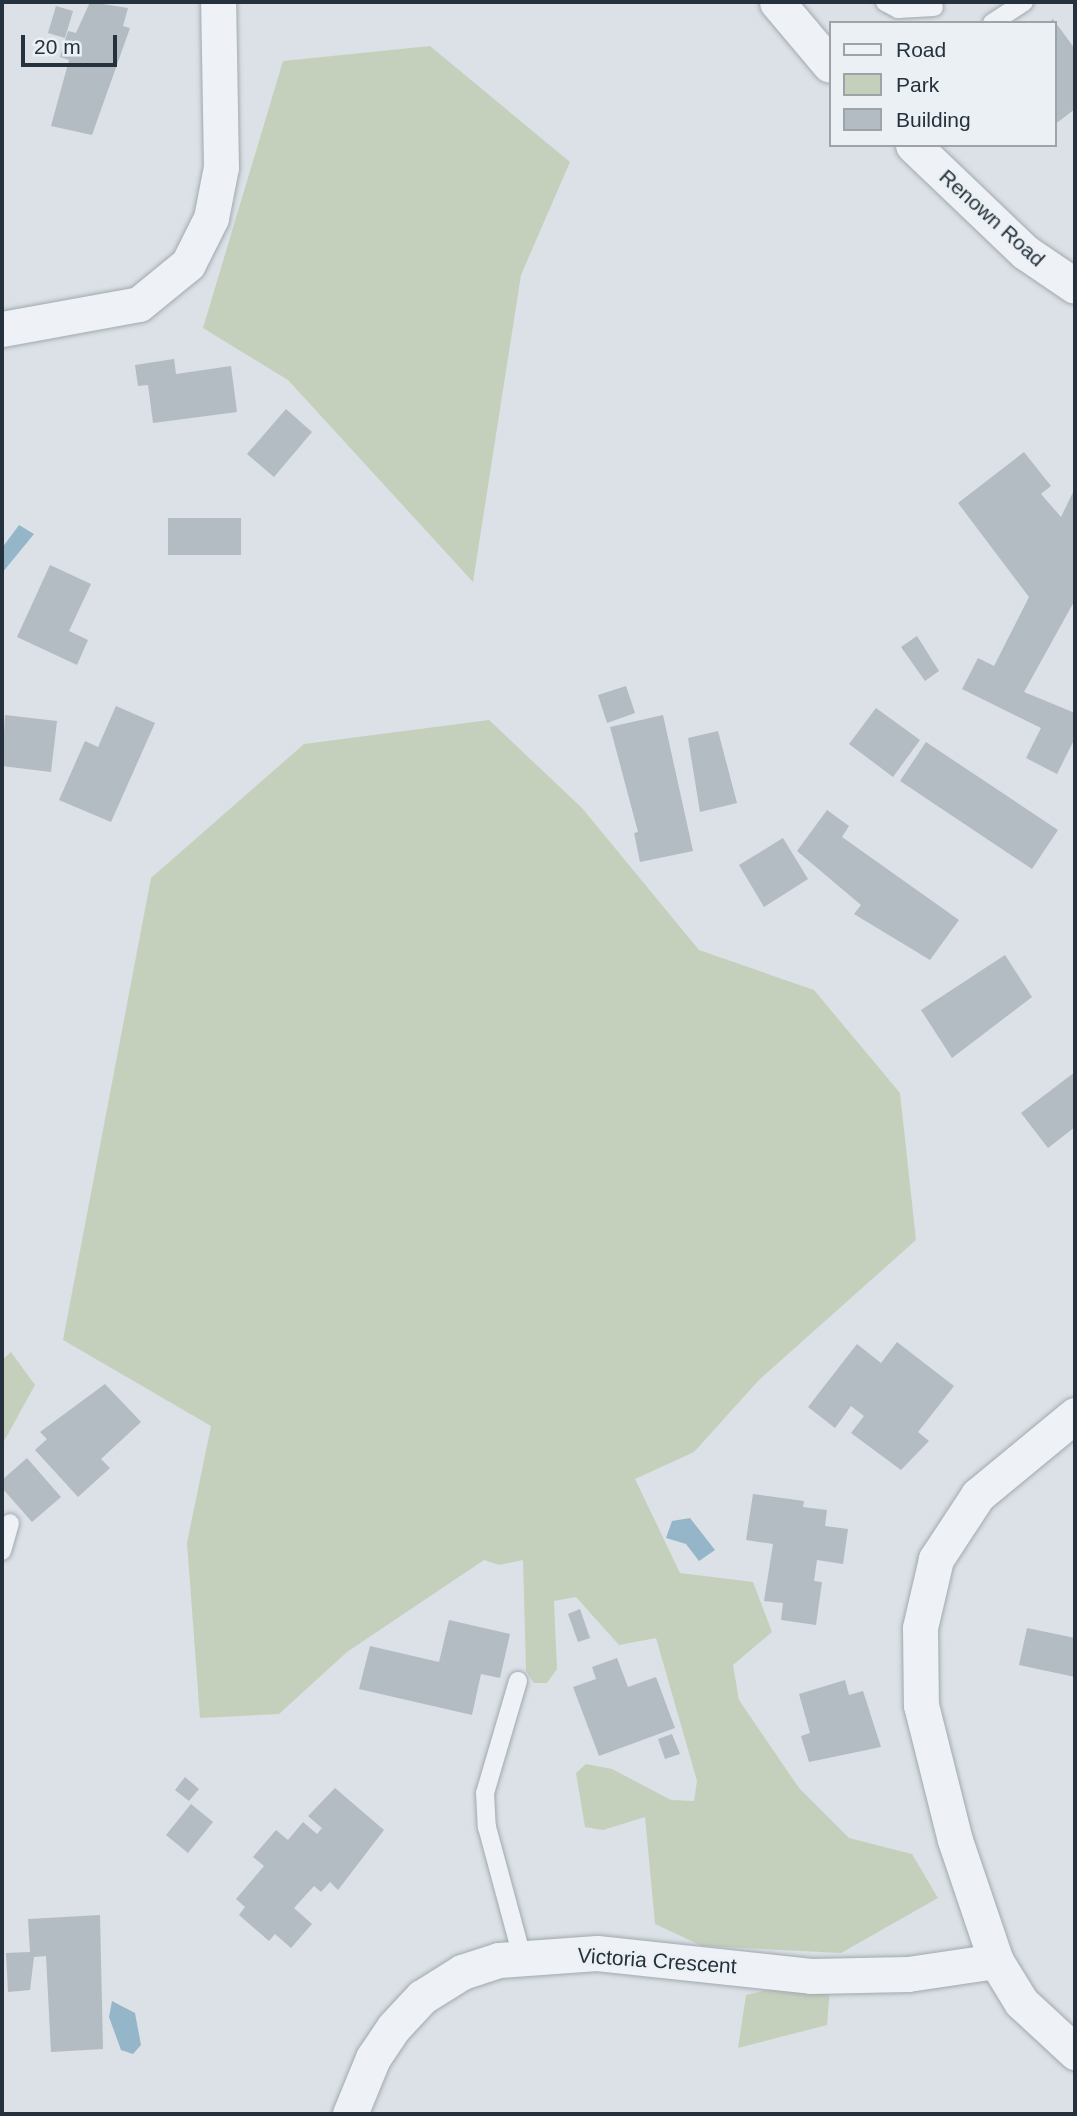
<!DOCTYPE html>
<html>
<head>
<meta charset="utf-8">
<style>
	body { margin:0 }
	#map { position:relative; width:1077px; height:2116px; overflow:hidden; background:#dbe1e6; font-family:Helvetica,sans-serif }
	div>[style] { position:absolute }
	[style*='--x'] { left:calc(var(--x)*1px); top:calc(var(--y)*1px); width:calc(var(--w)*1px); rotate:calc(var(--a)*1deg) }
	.green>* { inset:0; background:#c5d0bc }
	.water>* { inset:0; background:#95b6c8 }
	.building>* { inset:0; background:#b3bbc3 }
	.roads { filter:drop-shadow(0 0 2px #a1a9b0) drop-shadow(0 0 2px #a1a9b0) }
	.lane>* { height:18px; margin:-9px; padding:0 9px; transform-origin:9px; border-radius:9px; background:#eef1f5 }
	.street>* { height:35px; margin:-17.5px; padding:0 17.5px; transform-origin:17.5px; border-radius:17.5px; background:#eef1f5 }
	span { translate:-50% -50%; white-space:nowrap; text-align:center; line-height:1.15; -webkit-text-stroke:5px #ebf0f4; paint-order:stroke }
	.street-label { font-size:21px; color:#25313c }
	.frame { position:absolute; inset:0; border:4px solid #25313c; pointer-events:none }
	.legend { position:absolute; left:829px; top:21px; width:228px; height:126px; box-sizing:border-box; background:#ebf0f4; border:2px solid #9ca4aa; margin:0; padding:9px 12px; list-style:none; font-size:21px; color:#25313c }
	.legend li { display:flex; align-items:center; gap:14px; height:35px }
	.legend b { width:35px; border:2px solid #9ca4aa }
	.scale { position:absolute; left:21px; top:35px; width:96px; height:32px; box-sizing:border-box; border:4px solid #25313c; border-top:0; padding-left:9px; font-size:21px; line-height:24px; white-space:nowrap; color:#25313c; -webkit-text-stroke:5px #ebf0f4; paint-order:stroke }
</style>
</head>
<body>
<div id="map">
	<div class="green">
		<div style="clip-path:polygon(430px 46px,570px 162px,521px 275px,473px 582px,288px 380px,203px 328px,283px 61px)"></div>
		<div style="clip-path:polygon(489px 720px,582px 808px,699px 950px,814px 990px,900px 1093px,916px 1240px,759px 1380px,694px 1452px,635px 1479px,680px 1573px,753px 1582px,772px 1632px,733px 1665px,739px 1700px,799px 1788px,849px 1838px,912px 1854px,938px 1898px,841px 1953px,702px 1946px,655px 1924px,645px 1817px,603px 1830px,585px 1827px,576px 1773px,586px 1764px,612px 1769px,671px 1800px,694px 1801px,697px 1781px,656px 1638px,619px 1645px,576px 1597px,554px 1601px,557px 1669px,547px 1683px,534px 1683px,526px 1671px,523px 1560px,499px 1565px,484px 1560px,347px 1652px,279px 1714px,200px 1718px,187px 1543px,211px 1426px,63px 1340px,151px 878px,304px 744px)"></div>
		<div style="clip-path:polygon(11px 1352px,35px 1385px,2px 1445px,2px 1360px)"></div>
		<div style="clip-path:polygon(792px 1985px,830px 1988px,827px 2025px,738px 2048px,746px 1995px)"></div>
	</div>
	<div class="water">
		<div style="clip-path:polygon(19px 525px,34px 534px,2px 573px,2px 548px)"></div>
		<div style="clip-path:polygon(690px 1518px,715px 1550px,699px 1561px,686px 1544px,666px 1538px,672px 1521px)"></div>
		<div style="clip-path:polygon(112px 2001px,135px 2013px,141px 2045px,133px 2054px,121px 2050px,109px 2017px)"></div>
	</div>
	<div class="building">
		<div style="clip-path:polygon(90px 2px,128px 8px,123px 26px,130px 28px,92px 135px,51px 126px,69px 60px,60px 57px,68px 31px,76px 33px)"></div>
		<div style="clip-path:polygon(56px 6px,73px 11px,65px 38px,48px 33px)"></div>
		<div style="clip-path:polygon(1053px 19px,1075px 49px,1075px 109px,1054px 125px,1054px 23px,1048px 23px)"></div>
		<div style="clip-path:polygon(174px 359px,176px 374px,231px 366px,237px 412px,153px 423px,148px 385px,138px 386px,135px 365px)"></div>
		<div style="clip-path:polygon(286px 409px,312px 432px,274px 477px,247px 454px)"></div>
		<div style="clip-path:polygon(1024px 452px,1051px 486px,1041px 494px,1061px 517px,1075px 488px,1075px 600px,1024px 692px,1075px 713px,1075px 738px,1057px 774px,1026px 758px,1041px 728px,962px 689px,978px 658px,994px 666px,1029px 597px,958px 503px)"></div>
		<div style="clip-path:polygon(168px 518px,241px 518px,241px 555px,168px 555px)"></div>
		<div style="clip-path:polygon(50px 565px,91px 584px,69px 631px,88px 640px,77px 665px,17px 637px)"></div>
		<div style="clip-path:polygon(917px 636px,939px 671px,925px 681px,901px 647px)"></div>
		<div style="clip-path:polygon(626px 686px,635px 713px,607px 723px,598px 695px)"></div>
		<div style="clip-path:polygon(116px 706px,155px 723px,111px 822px,59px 800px,85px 741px,98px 747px)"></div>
		<div style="clip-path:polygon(876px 708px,920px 740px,893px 777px,849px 744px)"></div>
		<div style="clip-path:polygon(5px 715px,57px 721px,51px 772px,2px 766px)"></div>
		<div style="clip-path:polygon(663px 715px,693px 851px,640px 862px,634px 833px,638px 832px,610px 727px)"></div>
		<div style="clip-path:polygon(718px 731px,737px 803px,700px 812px,688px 738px)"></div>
		<div style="clip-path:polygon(926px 742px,1058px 830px,1032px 869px,900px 781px)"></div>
		<div style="clip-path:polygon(827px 810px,849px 826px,842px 837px,959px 920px,930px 960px,854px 914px,861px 905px,797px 851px)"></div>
		<div style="clip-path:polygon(783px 838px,808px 879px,764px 907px,739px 865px)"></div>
		<div style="clip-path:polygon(1005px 955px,1032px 997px,952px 1058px,921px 1010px)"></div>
		<div style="clip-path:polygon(1075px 1072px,1075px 1127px,1048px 1148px,1021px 1113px)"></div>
		<div style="clip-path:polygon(897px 1342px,954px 1386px,918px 1432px,929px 1441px,901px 1470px,851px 1433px,864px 1416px,851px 1406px,835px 1428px,808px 1407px,857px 1344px,881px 1363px)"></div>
		<div style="clip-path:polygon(105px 1384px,141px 1422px,101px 1459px,110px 1468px,78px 1497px,35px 1450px,47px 1439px,40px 1432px)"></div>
		<div style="clip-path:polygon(27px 1458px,61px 1497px,32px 1522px,2px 1488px,2px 1480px)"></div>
		<div style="clip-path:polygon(753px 1494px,804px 1501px,803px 1507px,827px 1510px,825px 1526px,848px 1529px,843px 1564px,817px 1560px,814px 1581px,822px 1582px,816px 1625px,781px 1620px,783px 1603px,764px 1601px,773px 1544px,746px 1540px)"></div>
		<div style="clip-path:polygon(580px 1609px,590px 1638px,578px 1642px,568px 1614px)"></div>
		<div style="clip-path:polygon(449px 1620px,510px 1634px,500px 1678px,481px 1674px,472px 1715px,359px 1689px,370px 1646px,439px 1662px)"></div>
		<div style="clip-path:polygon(1027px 1628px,1075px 1638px,1075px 1677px,1019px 1665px)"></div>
		<div style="clip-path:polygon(617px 1658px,628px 1687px,656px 1677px,675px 1728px,599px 1756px,573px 1687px,596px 1679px,592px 1667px)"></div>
		<div style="clip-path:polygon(845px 1680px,849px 1695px,863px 1691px,881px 1747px,809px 1762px,801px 1736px,810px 1733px,799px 1694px)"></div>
		<div style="clip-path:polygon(672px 1734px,680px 1754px,665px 1759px,658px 1739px)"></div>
		<div style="clip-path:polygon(185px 1777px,199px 1789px,189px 1801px,175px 1790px)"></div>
		<div style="clip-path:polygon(335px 1788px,384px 1830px,338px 1890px,330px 1882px,321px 1892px,314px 1886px,294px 1908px,312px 1924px,291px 1948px,275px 1934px,269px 1941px,239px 1915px,245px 1907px,236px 1899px,264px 1866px,253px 1857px,276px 1830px,288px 1840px,303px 1822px,317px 1834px,322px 1828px,308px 1816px)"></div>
		<div style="clip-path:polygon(191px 1804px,213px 1822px,188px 1853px,166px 1835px)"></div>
		<div style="clip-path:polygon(100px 1915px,103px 2049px,51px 2052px,46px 1956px,34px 1957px,30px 1990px,8px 1992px,6px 1953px,30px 1952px,28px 1919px)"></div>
	</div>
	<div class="roads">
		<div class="lane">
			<div style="--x:885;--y:2;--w:15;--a:28"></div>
			<div style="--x:898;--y:9;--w:36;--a:-3"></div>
			<div style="--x:992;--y:23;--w:38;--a:-33"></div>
			<div style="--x:2;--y:1551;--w:29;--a:-74"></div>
			<div style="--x:518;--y:1681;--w:117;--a:106.4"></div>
			<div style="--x:485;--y:1793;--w:34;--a:87"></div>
			<div style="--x:487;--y:1827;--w:135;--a:74.9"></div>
		</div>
		<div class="street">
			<div style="--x:777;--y:2;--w:82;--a:49.9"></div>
			<div style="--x:913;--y:145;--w:155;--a:43.7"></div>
			<div style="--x:1025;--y:252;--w:60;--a:34.2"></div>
			<div style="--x:2;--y:329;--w:139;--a:-10.3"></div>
			<div style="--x:139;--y:304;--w:63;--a:-39.2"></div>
			<div style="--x:188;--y:264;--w:51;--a:-63.4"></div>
			<div style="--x:211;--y:218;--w:52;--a:-78.9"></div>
			<div style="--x:221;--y:167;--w:165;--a:-91"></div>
			<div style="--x:1075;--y:1415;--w:126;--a:140.5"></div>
			<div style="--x:978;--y:1495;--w:77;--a:123.3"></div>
			<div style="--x:936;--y:1559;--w:71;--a:103.1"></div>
			<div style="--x:920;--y:1628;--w:77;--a:89.3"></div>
			<div style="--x:921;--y:1705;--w:139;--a:75.9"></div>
			<div style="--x:955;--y:1840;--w:128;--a:71.3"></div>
			<div style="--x:996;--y:1961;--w:48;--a:58.6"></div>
			<div style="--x:1021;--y:2002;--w:74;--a:42.8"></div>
			<div style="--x:350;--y:2114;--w:61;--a:-67.7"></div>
			<div style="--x:373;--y:2058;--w:37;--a:-56"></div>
			<div style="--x:394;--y:2027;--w:41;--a:-47"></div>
			<div style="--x:422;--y:1997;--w:47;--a:-32"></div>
			<div style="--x:462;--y:1972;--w:39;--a:-18"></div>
			<div style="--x:499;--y:1960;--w:98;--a:-4.1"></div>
			<div style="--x:597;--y:1953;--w:215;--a:6.1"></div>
			<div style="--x:811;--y:1976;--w:97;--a:-1.2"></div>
			<div style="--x:908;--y:1974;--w:89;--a:-8.4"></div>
		</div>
	</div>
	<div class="street-label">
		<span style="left:992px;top:218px;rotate:42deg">Renown Road</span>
		<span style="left:657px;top:1961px;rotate:4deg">Victoria Crescent</span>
	</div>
	<div class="frame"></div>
	<ul class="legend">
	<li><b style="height:9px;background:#eef1f5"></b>Road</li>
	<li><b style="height:19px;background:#c5d0bc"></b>Park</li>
	<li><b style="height:19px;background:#b3bbc3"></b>Building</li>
	</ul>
	<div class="scale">20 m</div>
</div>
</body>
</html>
